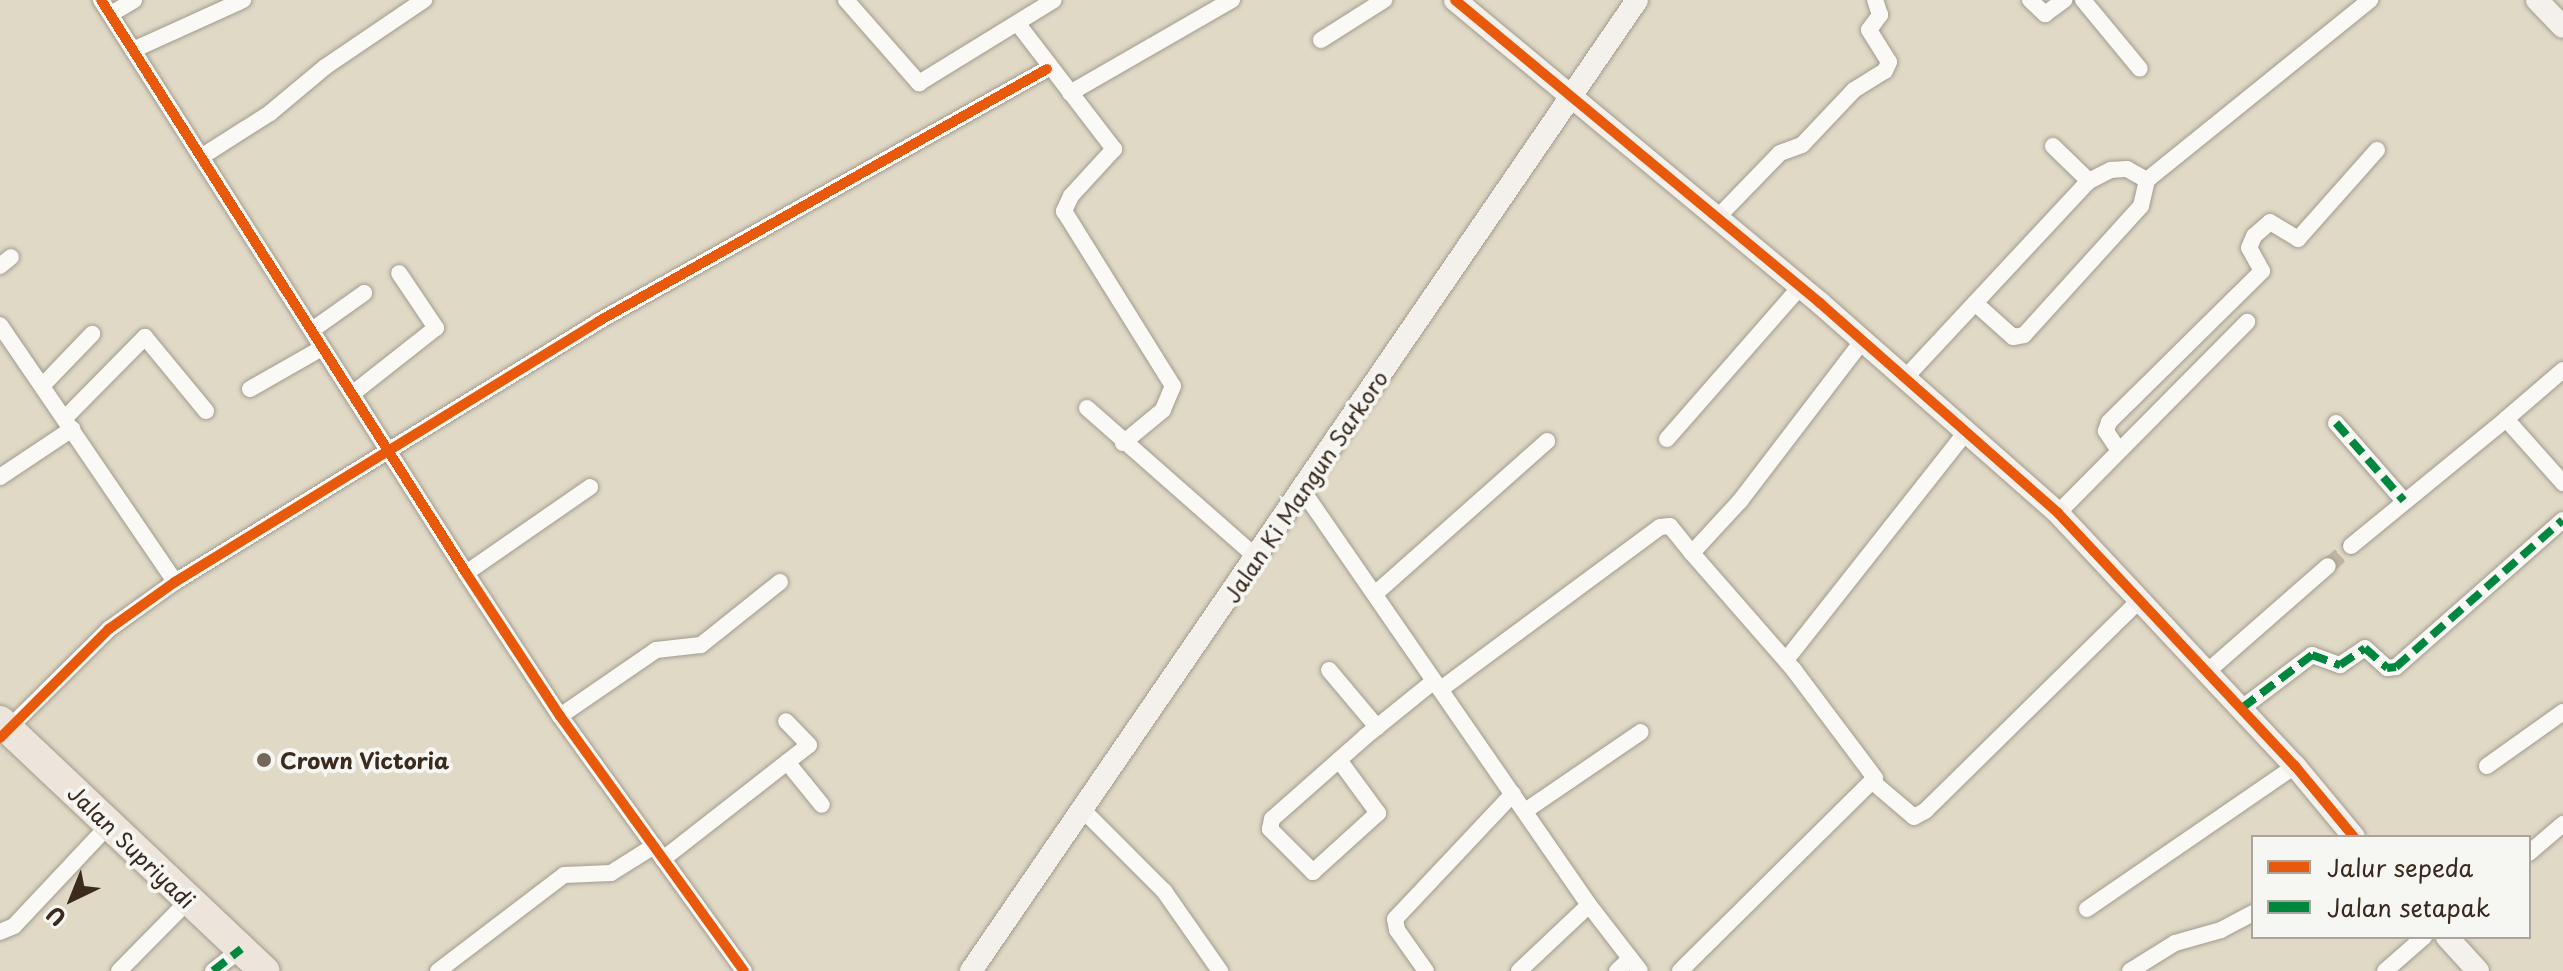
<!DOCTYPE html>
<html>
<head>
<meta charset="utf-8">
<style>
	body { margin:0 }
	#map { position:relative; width:2563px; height:971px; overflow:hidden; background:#e0d9c6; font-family:"Playpen Sans",sans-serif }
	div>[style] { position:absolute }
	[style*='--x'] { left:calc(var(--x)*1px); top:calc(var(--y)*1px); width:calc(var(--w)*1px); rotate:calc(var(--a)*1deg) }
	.street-tunnel>* { height:16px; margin-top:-8px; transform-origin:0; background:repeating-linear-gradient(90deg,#bfb6a4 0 16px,transparent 0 24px) }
	.roads { filter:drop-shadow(0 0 2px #a19b8e) drop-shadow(0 0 2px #a19b8e) }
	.street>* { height:16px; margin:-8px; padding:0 8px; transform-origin:8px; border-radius:8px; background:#faf9f6 }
	.secondary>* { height:22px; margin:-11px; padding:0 11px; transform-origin:11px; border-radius:11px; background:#f4f1ec }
	.highway>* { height:30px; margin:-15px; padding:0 15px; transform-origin:15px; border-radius:15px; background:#ede4db }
	.quiet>* { height:8px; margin-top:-4px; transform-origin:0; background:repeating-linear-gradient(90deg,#00873e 0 16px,transparent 0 24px) }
	.cycleway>* { height:10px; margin:-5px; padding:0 5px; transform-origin:5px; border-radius:5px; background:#e8590c }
	.dots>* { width:22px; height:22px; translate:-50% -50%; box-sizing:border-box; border:4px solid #f6f6f2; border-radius:50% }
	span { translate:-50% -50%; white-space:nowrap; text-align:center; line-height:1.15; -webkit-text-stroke:8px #f6f6f2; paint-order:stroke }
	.street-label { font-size:22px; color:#3b2a1e }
	.poi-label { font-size:22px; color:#3b2a1e; font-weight:700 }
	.left { translate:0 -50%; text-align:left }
	.legend { position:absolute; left:2251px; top:835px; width:280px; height:104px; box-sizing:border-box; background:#f6f6f2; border:2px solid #aba49d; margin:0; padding:10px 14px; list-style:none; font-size:24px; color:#3b2a1e }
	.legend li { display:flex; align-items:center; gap:16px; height:40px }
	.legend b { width:40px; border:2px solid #aba49d }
	.north { position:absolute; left:32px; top:859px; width:80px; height:80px; -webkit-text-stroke:6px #f6f6f2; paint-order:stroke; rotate:223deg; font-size:22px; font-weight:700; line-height:32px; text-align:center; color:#3b2a1e }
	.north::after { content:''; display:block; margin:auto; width:28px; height:36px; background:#3b2a1e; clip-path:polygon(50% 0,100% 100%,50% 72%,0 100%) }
</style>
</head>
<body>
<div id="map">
	<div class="street-tunnel">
		<div style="--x:2328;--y:566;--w:30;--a:-41"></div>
	</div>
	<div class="roads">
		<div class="street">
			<div style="--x:101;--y:0;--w:679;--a:57.5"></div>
			<div style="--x:466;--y:573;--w:171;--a:56.7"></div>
			<div style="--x:560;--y:716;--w:314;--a:54.2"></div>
			<div style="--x:846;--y:0;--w:111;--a:48.7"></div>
			<div style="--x:919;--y:83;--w:158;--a:-31.6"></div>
			<div style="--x:2030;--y:0;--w:21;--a:43"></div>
			<div style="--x:2045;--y:14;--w:24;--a:-36"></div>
			<div style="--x:2083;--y:0;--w:89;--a:50.4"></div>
			<div style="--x:111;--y:14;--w:27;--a:-31"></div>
			<div style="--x:1018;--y:24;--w:158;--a:52.5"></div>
			<div style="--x:1114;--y:149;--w:64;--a:132.5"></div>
			<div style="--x:1071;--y:196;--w:17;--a:115"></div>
			<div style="--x:1064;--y:211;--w:206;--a:58.1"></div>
			<div style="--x:1173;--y:386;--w:26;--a:113"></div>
			<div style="--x:1163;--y:410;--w:52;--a:140.5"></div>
			<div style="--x:1321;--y:40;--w:75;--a:-32.4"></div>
			<div style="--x:133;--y:50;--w:121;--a:-24.4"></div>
			<div style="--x:1070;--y:93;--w:187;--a:-29.9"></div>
			<div style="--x:2053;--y:146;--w:50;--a:44.2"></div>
			<div style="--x:201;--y:157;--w:82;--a:-32.5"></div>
			<div style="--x:270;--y:113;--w:72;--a:-39.9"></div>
			<div style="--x:325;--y:67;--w:120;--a:-34.1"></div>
			<div style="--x:1717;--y:218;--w:91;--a:-45.9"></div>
			<div style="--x:1780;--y:153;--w:23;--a:-20"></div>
			<div style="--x:1802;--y:145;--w:76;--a:-46.6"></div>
			<div style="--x:1854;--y:90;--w:36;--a:-32"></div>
			<div style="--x:1885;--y:71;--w:10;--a:-66"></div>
			<div style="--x:1889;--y:62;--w:38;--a:-122"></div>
			<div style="--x:1869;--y:30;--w:19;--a:-54"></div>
			<div style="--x:1880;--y:15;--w:16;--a:-108"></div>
			<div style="--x:0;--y:266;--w:14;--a:-39"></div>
			<div style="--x:1975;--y:303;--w:51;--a:41.8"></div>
			<div style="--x:2013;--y:337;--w:11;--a:-10"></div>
			<div style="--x:2024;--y:335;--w:174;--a:-47.8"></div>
			<div style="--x:2141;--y:206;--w:27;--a:-77"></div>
			<div style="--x:2147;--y:180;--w:287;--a:-38.9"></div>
			<div style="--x:0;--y:325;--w:311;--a:55.7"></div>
			<div style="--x:312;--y:330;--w:64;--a:-35.4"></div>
			<div style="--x:2563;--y:370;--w:75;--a:139.3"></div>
			<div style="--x:2506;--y:419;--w:86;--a:48.3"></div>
			<div style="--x:1905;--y:378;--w:270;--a:-47"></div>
			<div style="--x:2089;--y:181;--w:25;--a:-27"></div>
			<div style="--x:2111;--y:170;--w:16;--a:-4"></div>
			<div style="--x:2127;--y:169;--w:23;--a:29"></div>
			<div style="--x:43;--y:385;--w:71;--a:-46.1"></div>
			<div style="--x:250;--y:389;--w:83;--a:-29.7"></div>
			<div style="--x:352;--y:394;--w:107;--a:-38.2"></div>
			<div style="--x:436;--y:328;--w:66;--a:-123.9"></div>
			<div style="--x:1087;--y:408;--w:225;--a:41.4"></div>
			<div style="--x:65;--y:418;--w:114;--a:-45.4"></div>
			<div style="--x:145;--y:337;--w:96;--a:50.5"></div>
			<div style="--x:2336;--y:423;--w:103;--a:48.9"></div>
			<div style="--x:1667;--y:439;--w:202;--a:-48.8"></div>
			<div style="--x:2118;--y:449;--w:22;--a:-124"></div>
			<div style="--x:2106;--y:431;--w:9;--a:-72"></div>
			<div style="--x:2109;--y:422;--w:215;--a:-44.6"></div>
			<div style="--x:2262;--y:271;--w:26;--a:-119"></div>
			<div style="--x:2249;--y:248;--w:13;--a:-67"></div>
			<div style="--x:2254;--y:236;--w:21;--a:-41"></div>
			<div style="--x:2270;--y:222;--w:33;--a:31"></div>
			<div style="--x:2298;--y:239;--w:119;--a:-48.4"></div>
			<div style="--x:0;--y:477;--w:87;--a:-33.7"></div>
			<div style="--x:1303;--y:491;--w:503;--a:55.36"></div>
			<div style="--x:1589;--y:905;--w:83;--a:52.3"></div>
			<div style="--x:2058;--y:513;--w:269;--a:-45.3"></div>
			<div style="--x:2351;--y:546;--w:200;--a:-39.3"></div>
			<div style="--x:466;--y:573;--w:151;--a:-34.7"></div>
			<div style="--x:1376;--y:593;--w:229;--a:-41.6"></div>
			<div style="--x:1786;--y:660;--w:292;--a:-51.7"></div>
			<div style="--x:1329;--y:670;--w:75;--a:49.9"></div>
			<div style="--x:2208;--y:671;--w:159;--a:-41.2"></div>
			<div style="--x:1441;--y:689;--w:272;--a:-36.5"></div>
			<div style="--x:1660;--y:527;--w:10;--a:-6"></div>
			<div style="--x:1670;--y:526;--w:35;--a:51"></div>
			<div style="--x:1692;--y:553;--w:71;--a:-47.3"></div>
			<div style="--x:1740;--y:501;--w:203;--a:-52.6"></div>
			<div style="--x:2242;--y:708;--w:88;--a:-37.1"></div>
			<div style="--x:2312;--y:655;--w:30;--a:20"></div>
			<div style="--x:2340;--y:665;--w:30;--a:-34"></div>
			<div style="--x:2365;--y:648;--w:30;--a:42"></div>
			<div style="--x:2387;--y:668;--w:9;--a:-6"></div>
			<div style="--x:2396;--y:667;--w:222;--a:-41.4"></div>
			<div style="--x:560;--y:716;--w:116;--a:-34.5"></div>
			<div style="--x:656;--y:650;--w:45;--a:-6.3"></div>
			<div style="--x:701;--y:645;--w:101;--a:-38.6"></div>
			<div style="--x:3;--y:734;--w:149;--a:-44.7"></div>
			<div style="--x:109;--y:629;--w:81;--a:-35.5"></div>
			<div style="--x:175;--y:582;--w:498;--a:-31.6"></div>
			<div style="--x:599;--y:321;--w:514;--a:-29.36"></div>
			<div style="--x:1339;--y:760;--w:66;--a:53.7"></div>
			<div style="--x:1378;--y:813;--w:88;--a:137.8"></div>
			<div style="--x:1313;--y:872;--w:61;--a:-135"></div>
			<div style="--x:1270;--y:829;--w:10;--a:-79"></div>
			<div style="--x:1272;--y:819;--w:125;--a:-41.4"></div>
			<div style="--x:1366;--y:736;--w:87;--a:-39"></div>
			<div style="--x:787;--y:762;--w:55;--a:50.9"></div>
			<div style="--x:2487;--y:766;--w:93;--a:-35.4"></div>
			<div style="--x:1874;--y:783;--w:52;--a:40.4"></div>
			<div style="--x:1914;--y:817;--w:13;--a:-29"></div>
			<div style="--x:1925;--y:811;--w:303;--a:-44.5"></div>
			<div style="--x:1080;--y:807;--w:119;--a:45"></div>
			<div style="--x:1164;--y:891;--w:98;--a:55"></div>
			<div style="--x:1525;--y:811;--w:140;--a:-34.3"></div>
			<div style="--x:2529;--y:853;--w:45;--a:-40.5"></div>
			<div style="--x:663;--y:859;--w:185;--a:-38"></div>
			<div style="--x:809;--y:745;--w:33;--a:-134"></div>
			<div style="--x:2087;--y:909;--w:252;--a:-34.5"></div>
			<div style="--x:0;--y:932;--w:15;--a:-23"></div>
			<div style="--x:14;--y:926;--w:139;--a:-46.8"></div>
			<div style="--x:119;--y:971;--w:98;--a:-45.4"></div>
			<div style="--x:213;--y:971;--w:36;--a:-38"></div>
			<div style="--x:438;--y:971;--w:158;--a:-37.3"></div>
			<div style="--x:564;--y:875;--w:47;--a:-2.4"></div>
			<div style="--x:611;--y:873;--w:51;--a:-32.1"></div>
			<div style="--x:1426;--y:971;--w:50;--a:-125.3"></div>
			<div style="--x:1397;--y:930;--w:11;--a:-100"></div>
			<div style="--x:1395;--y:919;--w:172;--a:-46.7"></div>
			<div style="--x:1519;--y:971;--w:96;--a:-43.3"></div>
			<div style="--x:1617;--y:971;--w:18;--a:-43"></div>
			<div style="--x:1680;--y:971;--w:274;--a:-44.7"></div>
			<div style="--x:1875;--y:778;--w:135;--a:-126.9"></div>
			<div style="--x:1794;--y:670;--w:155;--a:-131.1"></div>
			<div style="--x:2130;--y:971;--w:53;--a:-31.9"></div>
			<div style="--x:2175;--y:943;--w:48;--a:-15.8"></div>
			<div style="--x:2221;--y:930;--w:36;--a:-28"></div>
			<div style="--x:2385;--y:971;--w:52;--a:-41.1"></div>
		</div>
		<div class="secondary">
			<div style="--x:1455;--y:0;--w:474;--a:39.7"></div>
			<div style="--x:1820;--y:303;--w:317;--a:41.4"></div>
			<div style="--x:2058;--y:513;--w:347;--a:46.9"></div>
			<div style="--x:2295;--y:766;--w:92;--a:50.3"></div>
			<div style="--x:2537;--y:0;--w:37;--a:46"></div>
			<div style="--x:2447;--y:937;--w:46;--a:47.6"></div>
			<div style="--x:971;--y:971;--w:1177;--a:-55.55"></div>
		</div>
		<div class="highway">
			<div style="--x:0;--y:721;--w:364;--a:43.4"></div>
		</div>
	</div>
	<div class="quiet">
		<div style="--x:2336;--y:423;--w:103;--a:48.9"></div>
		<div style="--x:2242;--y:708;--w:88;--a:-37.1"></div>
		<div style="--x:2312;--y:655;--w:30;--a:20"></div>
		<div style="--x:2340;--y:665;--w:30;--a:-34"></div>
		<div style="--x:2365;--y:648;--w:30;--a:42"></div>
		<div style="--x:2387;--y:668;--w:9;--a:-6"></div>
		<div style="--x:2396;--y:667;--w:222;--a:-41.4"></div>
		<div style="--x:213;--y:971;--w:36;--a:-38"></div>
	</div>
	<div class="cycleway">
		<div style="--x:101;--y:0;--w:679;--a:57.5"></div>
		<div style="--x:466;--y:573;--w:171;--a:56.7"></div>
		<div style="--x:560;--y:716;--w:314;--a:54.2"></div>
		<div style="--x:1455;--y:0;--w:474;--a:39.7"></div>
		<div style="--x:1820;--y:303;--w:317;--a:41.4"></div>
		<div style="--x:2058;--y:513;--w:347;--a:46.9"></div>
		<div style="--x:2295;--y:766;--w:92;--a:50.3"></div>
		<div style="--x:0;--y:738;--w:154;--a:-45"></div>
		<div style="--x:109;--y:629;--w:81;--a:-35.5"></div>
		<div style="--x:175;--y:582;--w:498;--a:-31.6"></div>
		<div style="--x:599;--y:321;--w:514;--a:-29.36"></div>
	</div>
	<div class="dots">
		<div style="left:264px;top:760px;background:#756759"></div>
	</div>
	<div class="street-label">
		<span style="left:1305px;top:486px;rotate:-56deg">Jalan Ki Mangun Sarkoro</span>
		<span style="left:132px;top:846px;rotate:44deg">Jalan Supriyadi</span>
	</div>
	<div class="poi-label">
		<span class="left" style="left:280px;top:760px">Crown Victoria</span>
	</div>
	<ul class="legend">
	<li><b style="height:10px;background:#e8590c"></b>Jalur sepeda</li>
	<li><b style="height:10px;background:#00873e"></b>Jalan setapak</li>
	</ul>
	<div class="north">U</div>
</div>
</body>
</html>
